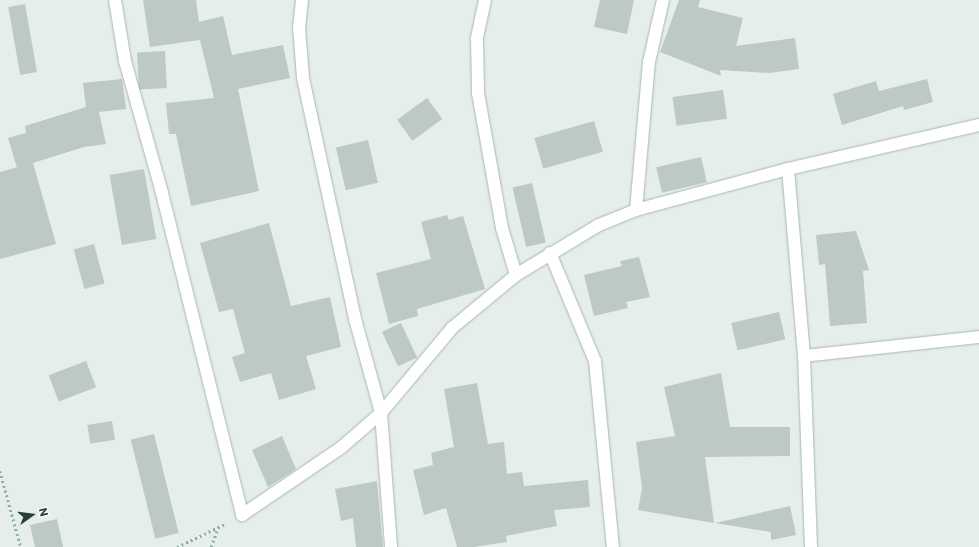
<!DOCTYPE html>
<html>
<head>
<meta charset="utf-8">
<style>
  body { margin:0 }
  #map { position:relative; width:979px; height:547px; overflow:hidden; background:#e6eeeb; font-family:Commissioner,sans-serif }
  div>[style] { position:absolute }
  [style*='--x'] { left:calc(var(--x)*1px); top:calc(var(--y)*1px); width:calc(var(--w)*1px); rotate:calc(var(--a)*1deg) }
  .building>* { inset:0; background:#bcc9c5; transform-origin:0 0 }
  .path>* { height:2.5px; margin-top:-1.25px; transform-origin:0; background:repeating-linear-gradient(90deg,#89b0a6 0 2px,transparent 0 5px) }
  .roads { filter:drop-shadow(0 0 1px #a9b6b3) drop-shadow(0 0 1px #a9b6b3) }
  .street>* { height:12px; margin:-6px; padding:0 6px; transform-origin:6px; border-radius:6px; background:#fff }
  span { translate:-50% -50%; white-space:nowrap; text-align:center; line-height:1.15; -webkit-text-stroke:3.5px #f7fbf9; paint-order:stroke }
  .north { position:absolute; left:12px; top:495px; width:40px; height:40px; -webkit-text-stroke:3px #f7fbf9; paint-order:stroke; rotate:76deg; font-size:11px; font-weight:700; line-height:16px; text-align:center; color:#26403b }
  .north::after { content:''; display:block; margin:auto; width:14px; height:18px; background:#26403b; clip-path:polygon(50% 0,100% 100%,50% 72%,0 100%) }
</style>
</head>
<body>
<div id="map">
  <div class="building">
    <i style="clip-path:polygon(143px 0,196px 0,199px 22px,223px 16px,232px 55px,283px 45px,290px 78px,238px 89px,259px 191px,191px 206px,176px 134px,169px 134px,166px 103px,214px 98px,200px 40px,150px 47px)"></i>
    <i style="clip-path:polygon(600px 0,634px 0,627px 34px,594px 27px)"></i>
    <i style="clip-path:polygon(679px 0,700px 0,698px 7px,743px 18px,736px 46px,795px 38px,799px 69px,769px 73px,720px 70px,721px 76px,660px 52px)"></i>
    <i style="left:25px;top:4px;width:69px;height:17px;rotate:80deg"></i>
    <i style="left:165px;top:51px;width:37px;height:28px;rotate:87deg"></i>
    <i style="clip-path:polygon(122px 79px,126px 109px,99px 112px,106px 144px,84px 147px,17px 168px,8px 138px,26px 133px,25px 126px,86px 107px,83px 83px)"></i>
    <i style="clip-path:polygon(927px 79px,933px 102px,904px 110px,903px 106px,842px 125px,833px 94px,876px 81px,879px 91px)"></i>
    <i style="left:723px;top:90px;width:29px;height:51px;rotate:82deg"></i>
    <i style="left:427px;top:98px;width:26px;height:37px;rotate:54deg"></i>
    <i style="left:594px;top:121px;width:32px;height:62px;rotate:74deg"></i>
    <i style="left:368px;top:140px;width:44px;height:33px;rotate:77deg"></i>
    <i style="left:701px;top:157px;width:26px;height:46px;rotate:77deg"></i>
    <i style="clip-path:polygon(33px 163px,56px 244px,0 259px,0 172px)"></i>
    <i style="left:144px;top:169px;width:71px;height:35px;rotate:80deg"></i>
    <i style="left:532px;top:183px;width:61px;height:20px;rotate:77deg"></i>
    <i style="clip-path:polygon(447px 215px,449px 220px,463px 216px,485px 289px,417px 309px,418px 316px,389px 324px,376px 273px,431px 259px,421px 222px)"></i>
    <i style="clip-path:polygon(269px 223px,291px 306px,330px 297px,341px 347px,306px 356px,316px 389px,279px 400px,271px 373px,240px 382px,232px 357px,245px 353px,233px 309px,219px 312px,200px 243px)"></i>
    <i style="clip-path:polygon(856px 231px,869px 270px,863px 271px,867px 323px,830px 326px,825px 264px,819px 265px,816px 235px)"></i>
    <i style="left:94px;top:244px;width:41px;height:21px;rotate:75deg"></i>
    <i style="clip-path:polygon(639px 257px,650px 297px,626px 302px,628px 308px,594px 316px,584px 275px,622px 266px,620px 261px)"></i>
    <i style="left:779px;top:312px;width:28px;height:49px;rotate:77deg"></i>
    <i style="left:401px;top:323px;width:38px;height:21px;rotate:65deg"></i>
    <i style="left:86px;top:361px;width:28px;height:40px;rotate:69deg"></i>
    <i style="clip-path:polygon(721px 373px,730px 427px,790px 427px,790px 456px,705px 457px,714px 523px,638px 510px,642px 488px,636px 442px,675px 436px,664px 387px)"></i>
    <i style="clip-path:polygon(477px 383px,488px 444px,504px 442px,507px 474px,522px 472px,524px 486px,588px 480px,590px 507px,554px 510px,557px 526px,506px 536px,507px 542px,474px 547px,457px 547px,446px 508px,424px 515px,413px 470px,433px 465px,431px 453px,454px 447px,444px 389px)"></i>
    <i style="left:112px;top:421px;width:19px;height:25px;rotate:81deg"></i>
    <i style="left:154px;top:434px;width:102px;height:24px;rotate:76deg"></i>
    <i style="clip-path:polygon(282px 436px,296px 469px,268px 487px,252px 450px)"></i>
    <i style="clip-path:polygon(377px 481px,383px 547px,356px 547px,353px 518px,341px 521px,335px 489px)"></i>
    <i style="clip-path:polygon(790px 506px,796px 535px,771px 540px,771px 532px,715px 523px)"></i>
    <i style="clip-path:polygon(57px 519px,63px 547px,35px 547px,30px 525px)"></i>
  </div>
  <div class="path">
    <i style="--x:0;--y:471;--w:79;--a:74.6"></i>
    <i style="--x:177;--y:547;--w:53;--a:-25.6"></i>
    <i style="--x:211;--y:547;--w:20;--a:-70"></i>
  </div>
  <div class="roads">
    <div class="street">
      <i style="--x:115;--y:0;--w:62;--a:80.7"></i>
      <i style="--x:125;--y:61;--w:137;--a:74.3"></i>
      <i style="--x:162;--y:193;--w:332;--a:76"></i>
      <i style="--x:242;--y:515;--w:121;--a:-34.2"></i>
      <i style="--x:342;--y:447;--w:52;--a:-41.1"></i>
      <i style="--x:381;--y:413;--w:111;--a:-50.1"></i>
      <i style="--x:452;--y:328;--w:83;--a:-39.6"></i>
      <i style="--x:516;--y:275;--w:97;--a:-31.1"></i>
      <i style="--x:599;--y:225;--w:40;--a:-22"></i>
      <i style="--x:636;--y:210;--w:157;--a:-15.1"></i>
      <i style="--x:788;--y:169;--w:196;--a:-13"></i>
      <i style="--x:302;--y:0;--w:27;--a:96"></i>
      <i style="--x:299;--y:27;--w:51;--a:85.5"></i>
      <i style="--x:303;--y:78;--w:247;--a:77.8"></i>
      <i style="--x:355;--y:319;--w:98;--a:74.5"></i>
      <i style="--x:381;--y:413;--w:134;--a:85.7"></i>
      <i style="--x:485;--y:0;--w:40;--a:102"></i>
      <i style="--x:477;--y:39;--w:54;--a:88.9"></i>
      <i style="--x:478;--y:93;--w:137;--a:79.9"></i>
      <i style="--x:502;--y:228;--w:49;--a:73.4"></i>
      <i style="--x:788;--y:169;--w:188;--a:85.1"></i>
      <i style="--x:804;--y:356;--w:191;--a:87.9"></i>
      <i style="--x:636;--y:210;--w:149;--a:-85"></i>
      <i style="--x:649;--y:62;--w:64;--a:-77.3"></i>
      <i style="--x:550;--y:253;--w:117;--a:67.4"></i>
      <i style="--x:595;--y:361;--w:187;--a:84.5"></i>
      <i style="--x:804;--y:356;--w:176;--a:-6.2"></i>
    </div>
  </div>
  <div class="north">N</div>
</div>
</body>
</html>
